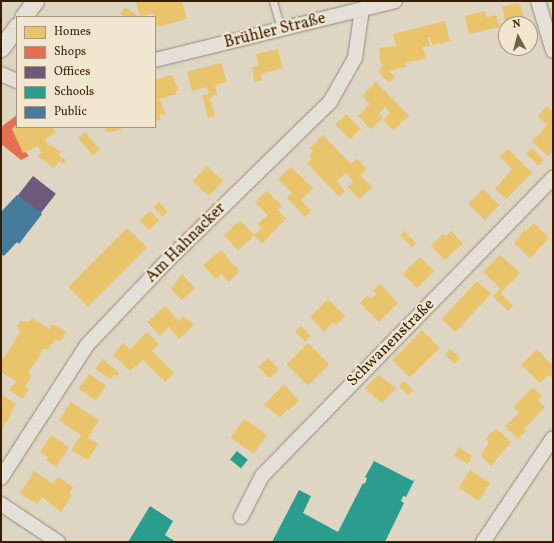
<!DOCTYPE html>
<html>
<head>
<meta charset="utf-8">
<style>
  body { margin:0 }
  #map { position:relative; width:554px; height:543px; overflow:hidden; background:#ded5c2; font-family:Vollkorn,serif }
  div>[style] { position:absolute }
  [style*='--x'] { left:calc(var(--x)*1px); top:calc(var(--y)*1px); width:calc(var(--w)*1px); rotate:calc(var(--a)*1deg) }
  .homes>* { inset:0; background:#e9c46a; transform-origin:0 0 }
  .shops>* { inset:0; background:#e76f51 }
  .offices>* { inset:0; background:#6d597a; transform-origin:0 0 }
  .schools>* { inset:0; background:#2a9d8f; transform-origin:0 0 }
  .public>* { inset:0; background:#457b9d }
  .roads { filter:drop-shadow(0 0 1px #91897a) drop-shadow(0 0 1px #91897a) }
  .service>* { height:7px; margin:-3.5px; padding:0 3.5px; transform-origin:3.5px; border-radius:3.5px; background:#e5e0d7 }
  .minor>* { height:14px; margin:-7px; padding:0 7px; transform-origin:7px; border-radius:7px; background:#e5e0d7 }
  .tertiary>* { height:17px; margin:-8.5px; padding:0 8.5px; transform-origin:8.5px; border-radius:8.5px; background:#e5e0d7 }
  span { translate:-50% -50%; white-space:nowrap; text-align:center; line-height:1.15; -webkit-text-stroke:4px #f1e6d0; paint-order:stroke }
  .street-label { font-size:16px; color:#371e00 }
  .frame { position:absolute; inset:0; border:2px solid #371e00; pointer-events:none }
  .legend { position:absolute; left:16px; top:16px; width:140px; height:112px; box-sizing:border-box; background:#f1e6d0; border:1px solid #a7967d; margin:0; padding:5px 7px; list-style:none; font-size:12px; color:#371e00 }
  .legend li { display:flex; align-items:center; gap:8px; height:20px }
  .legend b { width:20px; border:1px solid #a7967d }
  .north { position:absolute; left:498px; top:16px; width:40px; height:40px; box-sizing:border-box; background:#f1e6d0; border:1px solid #a7967d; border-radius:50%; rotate:353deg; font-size:11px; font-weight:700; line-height:16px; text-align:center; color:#371e00 }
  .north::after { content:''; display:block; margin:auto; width:14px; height:18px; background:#715e44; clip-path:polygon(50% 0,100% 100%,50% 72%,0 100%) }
</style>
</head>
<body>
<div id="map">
  <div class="homes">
    <i style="clip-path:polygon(182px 1px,187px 19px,157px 27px,154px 13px,140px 16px,136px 2px)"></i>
    <i style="clip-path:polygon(519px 3px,526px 23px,506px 24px,502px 7px)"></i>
    <i style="clip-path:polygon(125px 7px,137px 15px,135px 17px,124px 17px,120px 14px)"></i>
    <i style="clip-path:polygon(485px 11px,486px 17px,496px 15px,499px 27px,469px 34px,465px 16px)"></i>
    <i style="clip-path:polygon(445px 21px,450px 41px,432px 45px,430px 37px,428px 37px,430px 46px,423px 47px,426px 59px,405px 63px,406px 67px,389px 71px,395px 77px,389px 83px,378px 71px,383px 66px,380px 62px,379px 48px,396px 46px,393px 34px)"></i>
    <i style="clip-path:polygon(278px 49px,283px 68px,261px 74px,262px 80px,255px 82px,252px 68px,259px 66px,256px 54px)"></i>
    <i style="clip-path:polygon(221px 63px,227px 82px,215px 85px,217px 94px,210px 98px,215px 116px,208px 118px,202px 95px,209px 94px,207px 87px,192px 91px,187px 72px)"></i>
    <i style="clip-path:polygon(172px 75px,179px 90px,176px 91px,177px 94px,159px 99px,166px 114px,159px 115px,160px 120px,155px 121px,155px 80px)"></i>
    <i style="clip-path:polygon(376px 82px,409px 116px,393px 130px,383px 120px,390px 113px,385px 107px,379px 113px,383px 118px,371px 129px,358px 116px,370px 104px,362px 96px)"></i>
    <i style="clip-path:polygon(547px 106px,553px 112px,553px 151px,548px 156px,532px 142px,547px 125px,538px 116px)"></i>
    <i style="left:346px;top:114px;width:21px;height:15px;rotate:45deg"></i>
    <i style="clip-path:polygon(17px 124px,17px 127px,53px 127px,56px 133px,45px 139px,48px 146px,50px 144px,61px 152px,58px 155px,66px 160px,63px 164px,59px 161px,54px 168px,38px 157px,41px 152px,38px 146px,23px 153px,12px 129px)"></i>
    <i style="clip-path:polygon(105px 127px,127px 127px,107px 133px)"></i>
    <i style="left:85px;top:132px;width:23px;height:9px;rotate:50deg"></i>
    <i style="clip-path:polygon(323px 135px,351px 164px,357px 159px,366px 169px,361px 175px,372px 187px,359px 199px,348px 187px,353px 182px,346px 173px,337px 181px,345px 191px,339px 197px,307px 163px,312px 159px,309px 156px,313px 151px,310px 148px)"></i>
    <i style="left:532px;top:148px;width:17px;height:8px;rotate:45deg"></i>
    <i style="clip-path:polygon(508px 149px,532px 173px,506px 199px,495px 189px,512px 169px,500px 157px)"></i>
    <i style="left:207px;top:166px;width:22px;height:21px;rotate:43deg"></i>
    <i style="clip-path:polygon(291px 167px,313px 188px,301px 200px,311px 210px,305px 217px,287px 198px,292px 193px,278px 179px)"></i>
    <i style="left:483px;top:189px;width:23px;height:21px;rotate:45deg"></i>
    <i style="clip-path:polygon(267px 191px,282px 206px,278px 210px,286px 218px,262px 244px,254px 235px,262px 228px,258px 224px,268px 215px,255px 202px)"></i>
    <i style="left:159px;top:202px;width:13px;height:7px;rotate:48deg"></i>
    <i style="left:150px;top:211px;width:13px;height:14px;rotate:45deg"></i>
    <i style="left:240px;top:220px;width:21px;height:22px;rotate:47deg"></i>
    <i style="clip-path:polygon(534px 223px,549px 238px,530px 258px,514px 243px,525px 229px,526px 231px)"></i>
    <i style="left:127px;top:228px;width:28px;height:83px;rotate:45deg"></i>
    <i style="left:404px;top:231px;width:17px;height:6px;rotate:45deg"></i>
    <i style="clip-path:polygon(451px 231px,463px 243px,445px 260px,431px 246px,443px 234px,446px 236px)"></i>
    <i style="clip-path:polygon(221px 250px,239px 271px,229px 282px,221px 274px,216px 279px,203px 265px)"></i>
    <i style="clip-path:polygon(500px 255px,520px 273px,501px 293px,513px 306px,508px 311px,493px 296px,500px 288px,483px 272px)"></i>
    <i style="left:420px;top:257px;width:20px;height:24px;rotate:45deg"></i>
    <i style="clip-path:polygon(182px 274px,195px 288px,182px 300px,171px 289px)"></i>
    <i style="left:477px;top:281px;width:19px;height:52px;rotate:43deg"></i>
    <i style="clip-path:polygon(380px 284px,398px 303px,379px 322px,360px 303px,367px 296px,371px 299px,376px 294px,373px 291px)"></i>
    <i style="clip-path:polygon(328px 299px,345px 316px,336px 325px,333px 322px,324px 332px,310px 317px)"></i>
    <i style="clip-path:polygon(165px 306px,179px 321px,184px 316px,194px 325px,179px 339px,169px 327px,160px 336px,147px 322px)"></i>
    <i style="clip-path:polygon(32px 318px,49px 329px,53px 324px,66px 332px,60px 342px,55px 339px,48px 350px,44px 348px,28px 373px,32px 376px,25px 387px,29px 389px,23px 399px,9px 390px,16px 381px,1px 372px,1px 357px,4px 358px,20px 332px,17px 326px,20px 321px,29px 322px)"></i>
    <i style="left:301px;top:326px;width:14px;height:8px;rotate:45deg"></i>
    <i style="left:422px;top:330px;width:25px;height:42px;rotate:45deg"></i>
    <i style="clip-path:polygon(147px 332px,159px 344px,152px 351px,174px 373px,165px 382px,143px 360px,130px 371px,113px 355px,123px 343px,130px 349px)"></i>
    <i style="left:308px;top:343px;width:30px;height:30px;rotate:45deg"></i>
    <i style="clip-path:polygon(450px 349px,460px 358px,454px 364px,445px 354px)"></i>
    <i style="clip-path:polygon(537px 349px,553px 366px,553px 374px,550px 377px,548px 375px,540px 383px,521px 365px)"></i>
    <i style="left:268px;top:358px;width:16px;height:13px;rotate:47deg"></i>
    <i style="clip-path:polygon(102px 359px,120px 373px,117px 377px,114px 374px,111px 379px,95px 369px)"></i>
    <i style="left:89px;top:374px;width:21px;height:18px;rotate:35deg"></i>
    <i style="clip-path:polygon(378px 375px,396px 388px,382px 403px,365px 388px)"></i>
    <i style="left:404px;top:381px;width:13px;height:7px;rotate:45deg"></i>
    <i style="clip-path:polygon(284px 384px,299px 401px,280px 417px,264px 405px)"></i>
    <i style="clip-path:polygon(533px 387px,542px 396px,538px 400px,545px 407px,524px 429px,526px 431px,518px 439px,505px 426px,519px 413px,513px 407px)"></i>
    <i style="clip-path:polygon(1px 394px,16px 404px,1px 432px)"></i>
    <i style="clip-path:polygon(71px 402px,99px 420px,88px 438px,98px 444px,88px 460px,71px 450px,81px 435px,59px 420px)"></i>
    <i style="left:244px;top:419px;width:28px;height:23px;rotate:35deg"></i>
    <i style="clip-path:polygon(496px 428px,511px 442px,491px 466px,481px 455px,489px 442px,485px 439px)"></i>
    <i style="clip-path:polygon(51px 435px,69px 447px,56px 467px,46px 460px,48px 457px,40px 452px)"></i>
    <i style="clip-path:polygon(459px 447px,472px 456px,468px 464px,454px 456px)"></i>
    <i style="left:470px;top:470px;width:24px;height:21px;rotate:33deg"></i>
    <i style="clip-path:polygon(34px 471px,53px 484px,58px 477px,73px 487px,69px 493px,72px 495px,61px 512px,42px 497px,37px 504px,20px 493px)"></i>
  </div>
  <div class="shops">
    <i style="clip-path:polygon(17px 115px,17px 124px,12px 129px,23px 153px,26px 152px,29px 156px,21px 160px,1px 144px,1px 127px)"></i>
  </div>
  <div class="offices">
    <i style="left:33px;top:176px;width:29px;height:25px;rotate:38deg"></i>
  </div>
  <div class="schools">
    <i style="left:237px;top:451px;width:14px;height:11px;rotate:39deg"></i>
    <i style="clip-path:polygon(374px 461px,413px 481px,415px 479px,406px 497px,403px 496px,401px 501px,404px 503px,385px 542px,272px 542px,299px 490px,311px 496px,303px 513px,338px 532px,363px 483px,365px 484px,367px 478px,365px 477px)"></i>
    <i style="clip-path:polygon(150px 506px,173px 521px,165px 535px,176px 542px,128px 542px)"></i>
  </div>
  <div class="public">
    <i style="clip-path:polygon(17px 195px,42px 214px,19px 244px,17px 242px,4px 256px,1px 254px,1px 212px)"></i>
  </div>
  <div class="roads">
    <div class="service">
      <i style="--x:273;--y:1;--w:29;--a:74"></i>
    </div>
    <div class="minor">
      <i style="--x:538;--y:1;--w:52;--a:73.3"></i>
      <i style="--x:155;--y:60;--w:247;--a:-13.8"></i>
      <i style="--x:1;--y:74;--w:17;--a:24"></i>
      <i style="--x:1;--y:478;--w:158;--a:-57.1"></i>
      <i style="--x:87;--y:345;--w:116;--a:-46.4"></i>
      <i style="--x:167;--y:261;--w:228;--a:-44.3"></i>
      <i style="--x:330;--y:102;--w:51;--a:-60.4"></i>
      <i style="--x:355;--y:58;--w:49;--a:-81.9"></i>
      <i style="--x:1;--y:504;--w:69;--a:33.7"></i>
      <i style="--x:241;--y:517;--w:46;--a:-62.9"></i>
      <i style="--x:262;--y:476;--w:417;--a:-45.7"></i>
      <i style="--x:483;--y:542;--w:125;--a:-56.1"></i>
    </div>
    <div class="tertiary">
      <i style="--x:23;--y:17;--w:20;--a:-53"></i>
      <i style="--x:1;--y:48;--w:27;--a:-54"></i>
    </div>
  </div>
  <div class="street-label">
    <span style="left:275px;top:31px;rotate:-14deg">Brühler Straße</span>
    <span style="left:186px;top:243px;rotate:-45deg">Am Hahnacker</span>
    <span style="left:391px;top:343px;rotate:-45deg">Schwanenstraße</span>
  </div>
  <div class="frame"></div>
  <ul class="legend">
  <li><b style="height:11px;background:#e9c46a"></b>Homes</li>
  <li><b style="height:11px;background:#e76f51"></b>Shops</li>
  <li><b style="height:11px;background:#6d597a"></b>Offices</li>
  <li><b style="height:11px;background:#2a9d8f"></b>Schools</li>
  <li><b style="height:11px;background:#457b9d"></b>Public</li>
  </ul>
  <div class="north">N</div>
</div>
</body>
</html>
